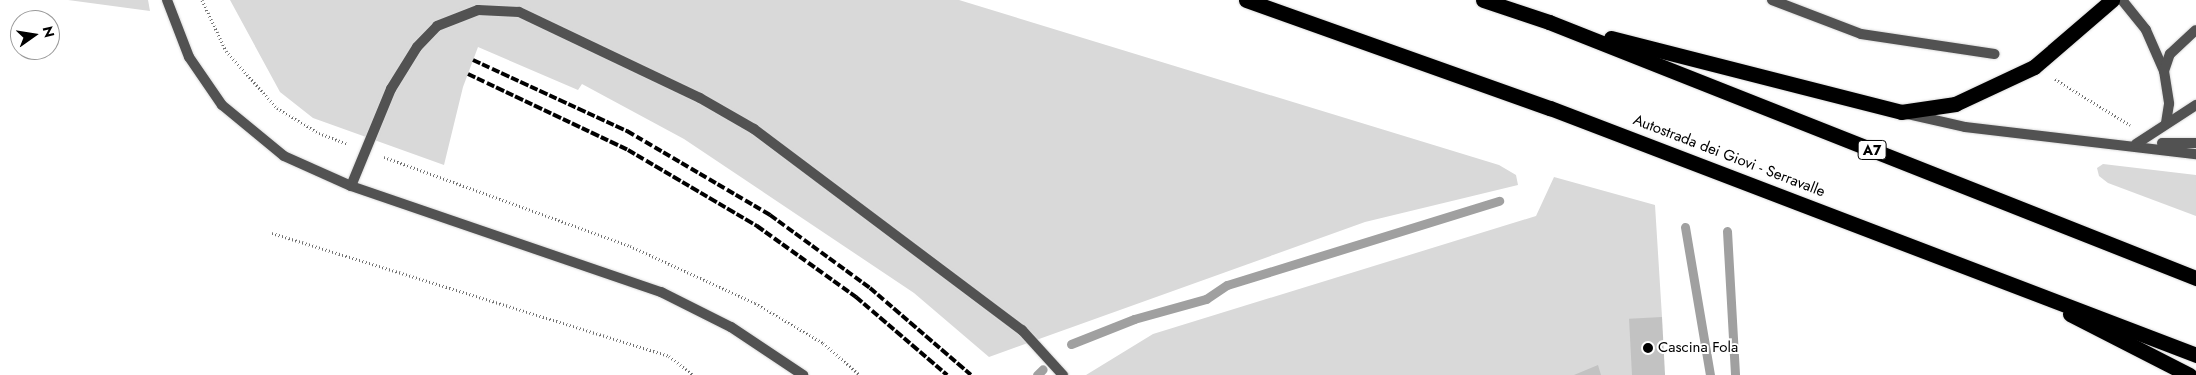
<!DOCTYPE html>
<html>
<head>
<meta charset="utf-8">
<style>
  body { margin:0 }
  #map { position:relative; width:2196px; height:375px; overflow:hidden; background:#fff; font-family:Jost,sans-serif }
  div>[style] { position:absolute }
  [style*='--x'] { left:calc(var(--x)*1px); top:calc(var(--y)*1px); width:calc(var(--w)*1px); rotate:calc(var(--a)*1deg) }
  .green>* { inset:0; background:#d9d9d9 }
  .stream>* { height:9px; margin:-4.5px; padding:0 4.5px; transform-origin:4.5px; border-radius:4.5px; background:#a0a0a0 }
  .building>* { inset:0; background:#c2c2c2; transform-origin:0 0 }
  .path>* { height:3px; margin-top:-1.5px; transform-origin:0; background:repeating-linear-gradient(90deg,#747474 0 1px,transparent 0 3.5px) }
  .roads { filter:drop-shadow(0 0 1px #dbdbdb) drop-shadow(0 0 1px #dbdbdb) }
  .service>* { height:10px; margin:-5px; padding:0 5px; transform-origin:5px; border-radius:5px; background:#525252 }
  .minor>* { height:10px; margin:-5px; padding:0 5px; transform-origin:5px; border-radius:5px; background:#525252 }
  .motorway>* { height:15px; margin:-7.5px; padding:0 7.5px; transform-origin:7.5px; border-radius:7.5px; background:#000 }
  .rail>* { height:4px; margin-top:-2px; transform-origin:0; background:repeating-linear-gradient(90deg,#000 0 8px,transparent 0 10.5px) }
  .dots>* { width:14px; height:14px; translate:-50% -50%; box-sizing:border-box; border:2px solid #fff; border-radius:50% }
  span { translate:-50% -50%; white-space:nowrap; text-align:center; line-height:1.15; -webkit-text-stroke:4px #fff; paint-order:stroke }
  .shield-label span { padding:1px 4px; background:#fff; border:1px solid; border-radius:4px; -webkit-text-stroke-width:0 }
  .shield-label { font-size:14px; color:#000; font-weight:700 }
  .street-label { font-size:15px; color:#000 }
  .poi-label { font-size:15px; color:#000 }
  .left { translate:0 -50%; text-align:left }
  .north { position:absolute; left:10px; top:10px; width:50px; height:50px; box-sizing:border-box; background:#fff; border:1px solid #999; border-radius:50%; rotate:77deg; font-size:14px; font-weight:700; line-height:20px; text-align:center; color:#000 }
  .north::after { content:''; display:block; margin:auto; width:18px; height:22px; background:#000; clip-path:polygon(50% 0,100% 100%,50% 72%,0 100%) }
</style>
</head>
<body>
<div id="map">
  <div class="green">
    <i style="clip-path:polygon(68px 0,148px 0,150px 11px)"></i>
    <i style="clip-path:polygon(230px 0,959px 0,1499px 165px,1516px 175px,1518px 185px,1365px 222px,989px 357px,914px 293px,684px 139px,582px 84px,578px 90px,478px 47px,463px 87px,444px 165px,313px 118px,280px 92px)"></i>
    <i style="clip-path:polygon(2103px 164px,2196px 175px,2196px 216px,2108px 183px,2099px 176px,2097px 168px)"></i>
    <i style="clip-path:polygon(1554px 177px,1655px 205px,1662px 317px,1634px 375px,1086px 375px,1153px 334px,1536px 216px)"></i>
  </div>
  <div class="stream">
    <i style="--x:1685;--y:227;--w:150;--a:80.4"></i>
    <i style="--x:1727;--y:231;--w:144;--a:86.8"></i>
    <i style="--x:1071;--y:344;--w:68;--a:-21.6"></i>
    <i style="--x:1134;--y:319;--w:75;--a:-15.5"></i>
    <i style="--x:1206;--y:299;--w:25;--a:-34"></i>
    <i style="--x:1227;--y:285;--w:285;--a:-17.2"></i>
    <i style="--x:1037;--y:375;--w:8;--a:-45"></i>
  </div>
  <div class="building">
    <i style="left:1662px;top:317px;width:58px;height:33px;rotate:87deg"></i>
    <i style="clip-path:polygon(1598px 365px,1601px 375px,1574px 375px)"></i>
  </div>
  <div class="path">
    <i style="--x:202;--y:0;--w:56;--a:64.8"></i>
    <i style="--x:226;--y:51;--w:76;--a:48.2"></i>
    <i style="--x:277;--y:108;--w:49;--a:30.8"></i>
    <i style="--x:319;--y:133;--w:31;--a:21"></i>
    <i style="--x:2055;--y:79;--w:88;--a:31.5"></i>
    <i style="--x:384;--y:157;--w:262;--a:19.9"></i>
    <i style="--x:630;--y:246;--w:137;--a:24.5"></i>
    <i style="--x:755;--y:303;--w:79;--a:30.5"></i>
    <i style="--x:823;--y:343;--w:49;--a:40.9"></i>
    <i style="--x:272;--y:233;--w:416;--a:17.2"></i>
    <i style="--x:669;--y:356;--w:31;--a:38"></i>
  </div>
  <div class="roads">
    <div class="service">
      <i style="--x:1772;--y:0;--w:95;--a:20.9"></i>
      <i style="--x:1861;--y:34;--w:135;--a:8.5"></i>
      <i style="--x:2122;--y:0;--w:38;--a:51"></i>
      <i style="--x:2146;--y:30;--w:45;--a:66.3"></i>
      <i style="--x:2164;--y:71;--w:33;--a:81"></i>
      <i style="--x:2169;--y:104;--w:20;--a:99"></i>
      <i style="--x:2164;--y:71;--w:18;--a:-71"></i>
      <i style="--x:2170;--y:54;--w:35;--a:-43"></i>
      <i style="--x:1908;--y:114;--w:58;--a:12.8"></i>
      <i style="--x:1965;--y:127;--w:233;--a:6.7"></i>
      <i style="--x:2162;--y:143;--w:34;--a:0"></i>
      <i style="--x:2136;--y:144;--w:72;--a:-33"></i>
      <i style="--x:351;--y:186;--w:105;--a:-67.6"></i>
      <i style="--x:391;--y:89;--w:49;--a:-58.2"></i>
      <i style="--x:417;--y:47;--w:29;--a:-46"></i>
      <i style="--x:437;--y:26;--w:44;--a:-21.3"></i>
      <i style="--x:478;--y:10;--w:41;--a:2.8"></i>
      <i style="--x:519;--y:12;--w:200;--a:25.4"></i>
      <i style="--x:700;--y:98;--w:62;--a:29.9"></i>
      <i style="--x:754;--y:129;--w:335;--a:36.9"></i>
      <i style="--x:1022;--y:330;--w:61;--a:47.7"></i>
    </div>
    <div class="minor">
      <i style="--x:167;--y:0;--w:61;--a:68.9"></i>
      <i style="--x:189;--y:57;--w:58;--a:55.5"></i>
      <i style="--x:222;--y:105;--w:80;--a:39.4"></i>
      <i style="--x:284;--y:156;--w:73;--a:24.1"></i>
      <i style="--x:351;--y:186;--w:328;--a:18.9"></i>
      <i style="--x:661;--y:292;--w:78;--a:26.6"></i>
      <i style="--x:731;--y:327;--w:87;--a:33.7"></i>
    </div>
    <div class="motorway">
      <i style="--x:1246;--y:0;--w:323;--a:19.6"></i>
      <i style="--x:1550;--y:108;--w:692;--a:20.92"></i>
      <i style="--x:1483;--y:0;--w:70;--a:18.4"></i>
      <i style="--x:1549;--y:22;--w:696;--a:21.59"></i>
      <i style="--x:1611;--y:38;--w:299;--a:14.3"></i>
      <i style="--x:1901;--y:112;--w:55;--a:-8.4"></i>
      <i style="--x:1955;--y:104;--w:87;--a:-25.1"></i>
      <i style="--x:2034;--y:67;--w:103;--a:-40.7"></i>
      <i style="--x:2070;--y:314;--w:134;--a:27.1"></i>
    </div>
  </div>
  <div class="rail">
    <i style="--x:473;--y:60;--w:170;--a:24.8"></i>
    <i style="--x:627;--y:131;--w:166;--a:30.4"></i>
    <i style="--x:770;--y:215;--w:124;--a:36.1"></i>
    <i style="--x:870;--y:288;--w:133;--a:40.7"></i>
    <i style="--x:468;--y:74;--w:177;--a:25.4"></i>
    <i style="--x:628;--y:150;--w:150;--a:30.5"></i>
    <i style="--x:757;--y:226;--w:122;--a:35.6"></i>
    <i style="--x:856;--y:297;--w:120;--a:40.6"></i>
  </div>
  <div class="dots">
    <i style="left:1648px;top:348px;background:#000"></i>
  </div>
  <div class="shield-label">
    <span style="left:1872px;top:150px">A7</span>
  </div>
  <div class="street-label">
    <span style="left:1729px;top:156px;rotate:21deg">Autostrada dei Giovi - Serravalle</span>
  </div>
  <div class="poi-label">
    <span class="left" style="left:1658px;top:348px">Cascina Fola</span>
  </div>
  <div class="north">N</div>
</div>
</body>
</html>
